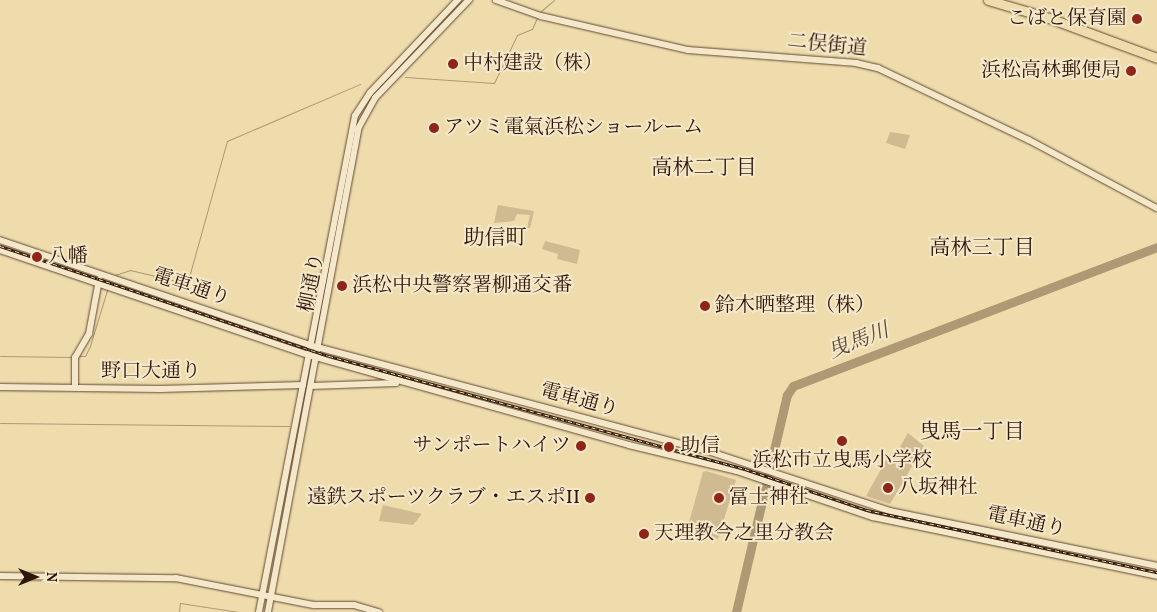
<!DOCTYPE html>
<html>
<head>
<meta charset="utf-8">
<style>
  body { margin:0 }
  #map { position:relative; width:1157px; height:612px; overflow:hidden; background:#efdcad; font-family:Vollkorn,"Noto Serif JP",serif }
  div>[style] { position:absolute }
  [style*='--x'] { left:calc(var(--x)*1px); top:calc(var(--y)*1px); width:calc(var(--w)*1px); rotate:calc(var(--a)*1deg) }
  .green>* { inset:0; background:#cfba91 }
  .stream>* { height:1px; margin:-0.5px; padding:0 0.5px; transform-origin:0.5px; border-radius:0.5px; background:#ae9975 }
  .river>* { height:9px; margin:-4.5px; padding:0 4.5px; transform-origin:4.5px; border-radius:4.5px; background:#ae9975 }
  .roads { filter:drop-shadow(0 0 1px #604831) drop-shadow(0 0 1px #604831) }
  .minor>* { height:5.5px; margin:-2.75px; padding:0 2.75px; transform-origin:2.75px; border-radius:2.75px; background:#f5e8ca }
  .highway>* { height:9px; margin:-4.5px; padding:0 4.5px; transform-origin:4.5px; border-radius:4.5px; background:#efdcad }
  .rail>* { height:3px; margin-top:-1.5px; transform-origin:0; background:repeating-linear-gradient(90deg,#f5e8ca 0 4px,#301608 0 8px); box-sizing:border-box; border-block:1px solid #301608 }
  .dots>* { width:14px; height:14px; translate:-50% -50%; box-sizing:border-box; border:2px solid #f5e8ca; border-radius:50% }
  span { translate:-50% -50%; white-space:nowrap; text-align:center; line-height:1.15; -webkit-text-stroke:4px #f5e8ca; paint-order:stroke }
  .poi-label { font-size:20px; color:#301608 }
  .right { translate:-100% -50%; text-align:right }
  .left { translate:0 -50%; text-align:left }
  .street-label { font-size:20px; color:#301608 }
  .neighbourhood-label { font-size:21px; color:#301608 }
  .water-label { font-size:21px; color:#624a34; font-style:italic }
  .north { position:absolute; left:10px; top:552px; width:50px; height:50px; -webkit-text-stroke:4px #f5e8ca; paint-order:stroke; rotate:90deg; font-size:14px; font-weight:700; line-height:20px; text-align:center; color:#301608 }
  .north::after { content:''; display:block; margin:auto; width:18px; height:22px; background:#301608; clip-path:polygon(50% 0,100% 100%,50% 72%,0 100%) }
</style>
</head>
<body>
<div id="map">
  <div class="green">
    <i style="clip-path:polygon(890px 132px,910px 135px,905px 149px,886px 143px)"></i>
    <i style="clip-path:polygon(498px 205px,534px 211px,530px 228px,527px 228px,530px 215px,517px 214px,514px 221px,494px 223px)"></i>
    <i style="clip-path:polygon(545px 241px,580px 250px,577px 264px,557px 259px,558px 254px,542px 249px)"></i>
    <i style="clip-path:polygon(908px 433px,924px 446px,890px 504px,866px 496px,889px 455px,894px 457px)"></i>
    <i style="clip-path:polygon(706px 471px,736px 480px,718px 539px,686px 533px,703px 472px)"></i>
    <i style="clip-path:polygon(383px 505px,422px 514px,413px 525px,379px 521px)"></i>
  </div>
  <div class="stream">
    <i style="--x:541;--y:11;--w:17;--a:-40"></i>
    <i style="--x:405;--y:77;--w:89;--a:3.9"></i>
    <i style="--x:494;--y:83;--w:53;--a:-64.4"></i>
    <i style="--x:517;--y:35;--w:16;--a:-22"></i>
    <i style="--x:532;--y:29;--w:12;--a:-66"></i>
    <i style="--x:115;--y:275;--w:16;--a:-18"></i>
    <i style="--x:130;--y:270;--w:48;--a:13.2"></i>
    <i style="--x:177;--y:281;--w:13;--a:-18"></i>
    <i style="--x:189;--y:277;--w:141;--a:-74.4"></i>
    <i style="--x:227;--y:141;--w:145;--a:-23.2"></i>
    <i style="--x:0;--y:356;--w:73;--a:0.8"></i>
    <i style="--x:79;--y:356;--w:6;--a:0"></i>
    <i style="--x:85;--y:356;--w:11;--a:-63"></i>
    <i style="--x:90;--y:346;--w:59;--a:-73.1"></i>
    <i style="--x:0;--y:423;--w:289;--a:0.6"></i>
    <i style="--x:179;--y:612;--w:9;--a:-84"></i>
    <i style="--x:180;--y:603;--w:60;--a:8.7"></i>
  </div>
  <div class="river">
    <i style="--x:736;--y:612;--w:223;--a:-76.8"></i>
    <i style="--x:787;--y:395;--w:11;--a:-56"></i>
    <i style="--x:793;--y:386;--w:390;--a:-20.9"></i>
  </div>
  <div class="roads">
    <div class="minor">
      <i style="--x:496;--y:0;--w:48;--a:19.6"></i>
      <i style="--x:541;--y:16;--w:151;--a:13"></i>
      <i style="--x:688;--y:50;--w:169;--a:4.4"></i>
      <i style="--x:856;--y:63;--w:23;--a:13"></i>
      <i style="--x:878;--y:68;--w:167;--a:25.5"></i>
      <i style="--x:1029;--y:140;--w:145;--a:28"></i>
      <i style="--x:0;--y:240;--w:335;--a:18.7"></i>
      <i style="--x:317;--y:347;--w:401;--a:14.9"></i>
      <i style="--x:705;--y:450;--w:195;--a:18.2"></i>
      <i style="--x:890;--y:511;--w:273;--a:11.6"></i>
      <i style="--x:0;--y:250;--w:326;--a:18.8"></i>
      <i style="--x:309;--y:355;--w:332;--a:15.7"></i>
      <i style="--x:629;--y:445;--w:111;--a:13.5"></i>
      <i style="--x:737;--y:471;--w:144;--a:18.7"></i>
      <i style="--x:873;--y:517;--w:290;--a:11.7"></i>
      <i style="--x:311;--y:386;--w:85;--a:-2"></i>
      <i style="--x:0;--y:387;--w:160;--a:0.7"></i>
      <i style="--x:160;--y:389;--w:143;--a:-1.6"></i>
      <i style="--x:75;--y:388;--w:30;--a:-90"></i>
      <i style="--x:75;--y:358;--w:28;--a:-60"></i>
      <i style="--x:89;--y:334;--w:55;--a:-79.5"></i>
      <i style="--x:0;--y:576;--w:176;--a:0.7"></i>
      <i style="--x:176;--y:578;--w:141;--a:11.1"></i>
      <i style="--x:314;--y:605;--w:40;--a:0"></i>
      <i style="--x:354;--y:605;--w:26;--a:16"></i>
      <i style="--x:259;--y:612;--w:505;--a:-79.05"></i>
      <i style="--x:355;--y:116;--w:27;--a:-57"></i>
      <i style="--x:370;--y:93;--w:128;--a:-46.6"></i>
      <i style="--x:268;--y:612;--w:491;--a:-79.4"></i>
      <i style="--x:358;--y:129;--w:35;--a:-61"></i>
      <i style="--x:375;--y:98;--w:136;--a:-46.2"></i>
    </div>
    <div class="highway">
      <i style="--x:988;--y:0;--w:64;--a:16.4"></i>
      <i style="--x:1049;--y:18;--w:115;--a:20.3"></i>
    </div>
  </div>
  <div class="rail">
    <i style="--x:0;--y:246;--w:347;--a:18.5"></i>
    <i style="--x:329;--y:356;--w:431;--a:15.2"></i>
    <i style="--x:745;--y:469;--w:129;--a:18.6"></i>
    <i style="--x:867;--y:510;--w:297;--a:12.1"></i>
  </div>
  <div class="dots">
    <i style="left:1137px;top:19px;background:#8f2418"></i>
    <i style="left:453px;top:64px;background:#8f2418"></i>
    <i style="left:1131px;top:71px;background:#8f2418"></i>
    <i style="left:434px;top:128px;background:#8f2418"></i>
    <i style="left:37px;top:257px;background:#8f2418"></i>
    <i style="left:342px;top:286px;background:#8f2418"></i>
    <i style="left:705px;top:306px;background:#8f2418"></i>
    <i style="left:842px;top:441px;background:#8f2418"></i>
    <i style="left:581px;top:446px;background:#8f2418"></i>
    <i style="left:669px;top:447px;background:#8f2418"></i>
    <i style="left:888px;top:488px;background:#8f2418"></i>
    <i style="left:590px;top:498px;background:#8f2418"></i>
    <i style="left:719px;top:498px;background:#8f2418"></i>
    <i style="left:644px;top:534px;background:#8f2418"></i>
  </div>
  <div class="poi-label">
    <span class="right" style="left:1127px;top:19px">こばと保育園</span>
    <span class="left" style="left:463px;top:64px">中村建設（株）</span>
    <span class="right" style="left:1121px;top:71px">浜松高林郵便局</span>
    <span class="left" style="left:444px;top:128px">アツミ電氣浜松ショールーム</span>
    <span class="left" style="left:48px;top:257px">八幡</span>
    <span class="left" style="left:352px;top:286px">浜松中央警察署柳通交番</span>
    <span class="left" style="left:715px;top:306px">鈴木晒整理（株）</span>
    <span class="right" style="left:571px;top:446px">サンポートハイツ</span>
    <span class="left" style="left:680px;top:447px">助信</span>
    <span style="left:842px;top:461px">浜松市立曳馬小学校</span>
    <span class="left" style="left:898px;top:488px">八坂神社</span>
    <span class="right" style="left:580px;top:498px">遠鉄スポーツクラブ・エスポII</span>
    <span class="left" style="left:729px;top:498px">冨士神社</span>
    <span class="left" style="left:654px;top:534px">天理教今之里分教会</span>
  </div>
  <div class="street-label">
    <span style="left:827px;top:46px;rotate:6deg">二俣街道</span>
    <span style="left:313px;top:283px;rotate:-79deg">柳通り</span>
    <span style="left:191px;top:288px;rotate:18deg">電車通り</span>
    <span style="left:151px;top:372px">野口大通り</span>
    <span style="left:579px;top:401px;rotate:15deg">電車通り</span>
    <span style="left:1026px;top:523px;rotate:12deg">電車通り</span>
  </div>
  <div class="neighbourhood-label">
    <span style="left:704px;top:169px">高林二丁目</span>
    <span style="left:495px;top:239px">助信町</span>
    <span style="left:982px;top:249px">高林三丁目</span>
    <span style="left:972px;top:433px">曳馬一丁目</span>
  </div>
  <div class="water-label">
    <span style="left:859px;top:342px;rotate:-21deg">曳馬川</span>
  </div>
  <div class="north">N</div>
</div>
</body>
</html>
